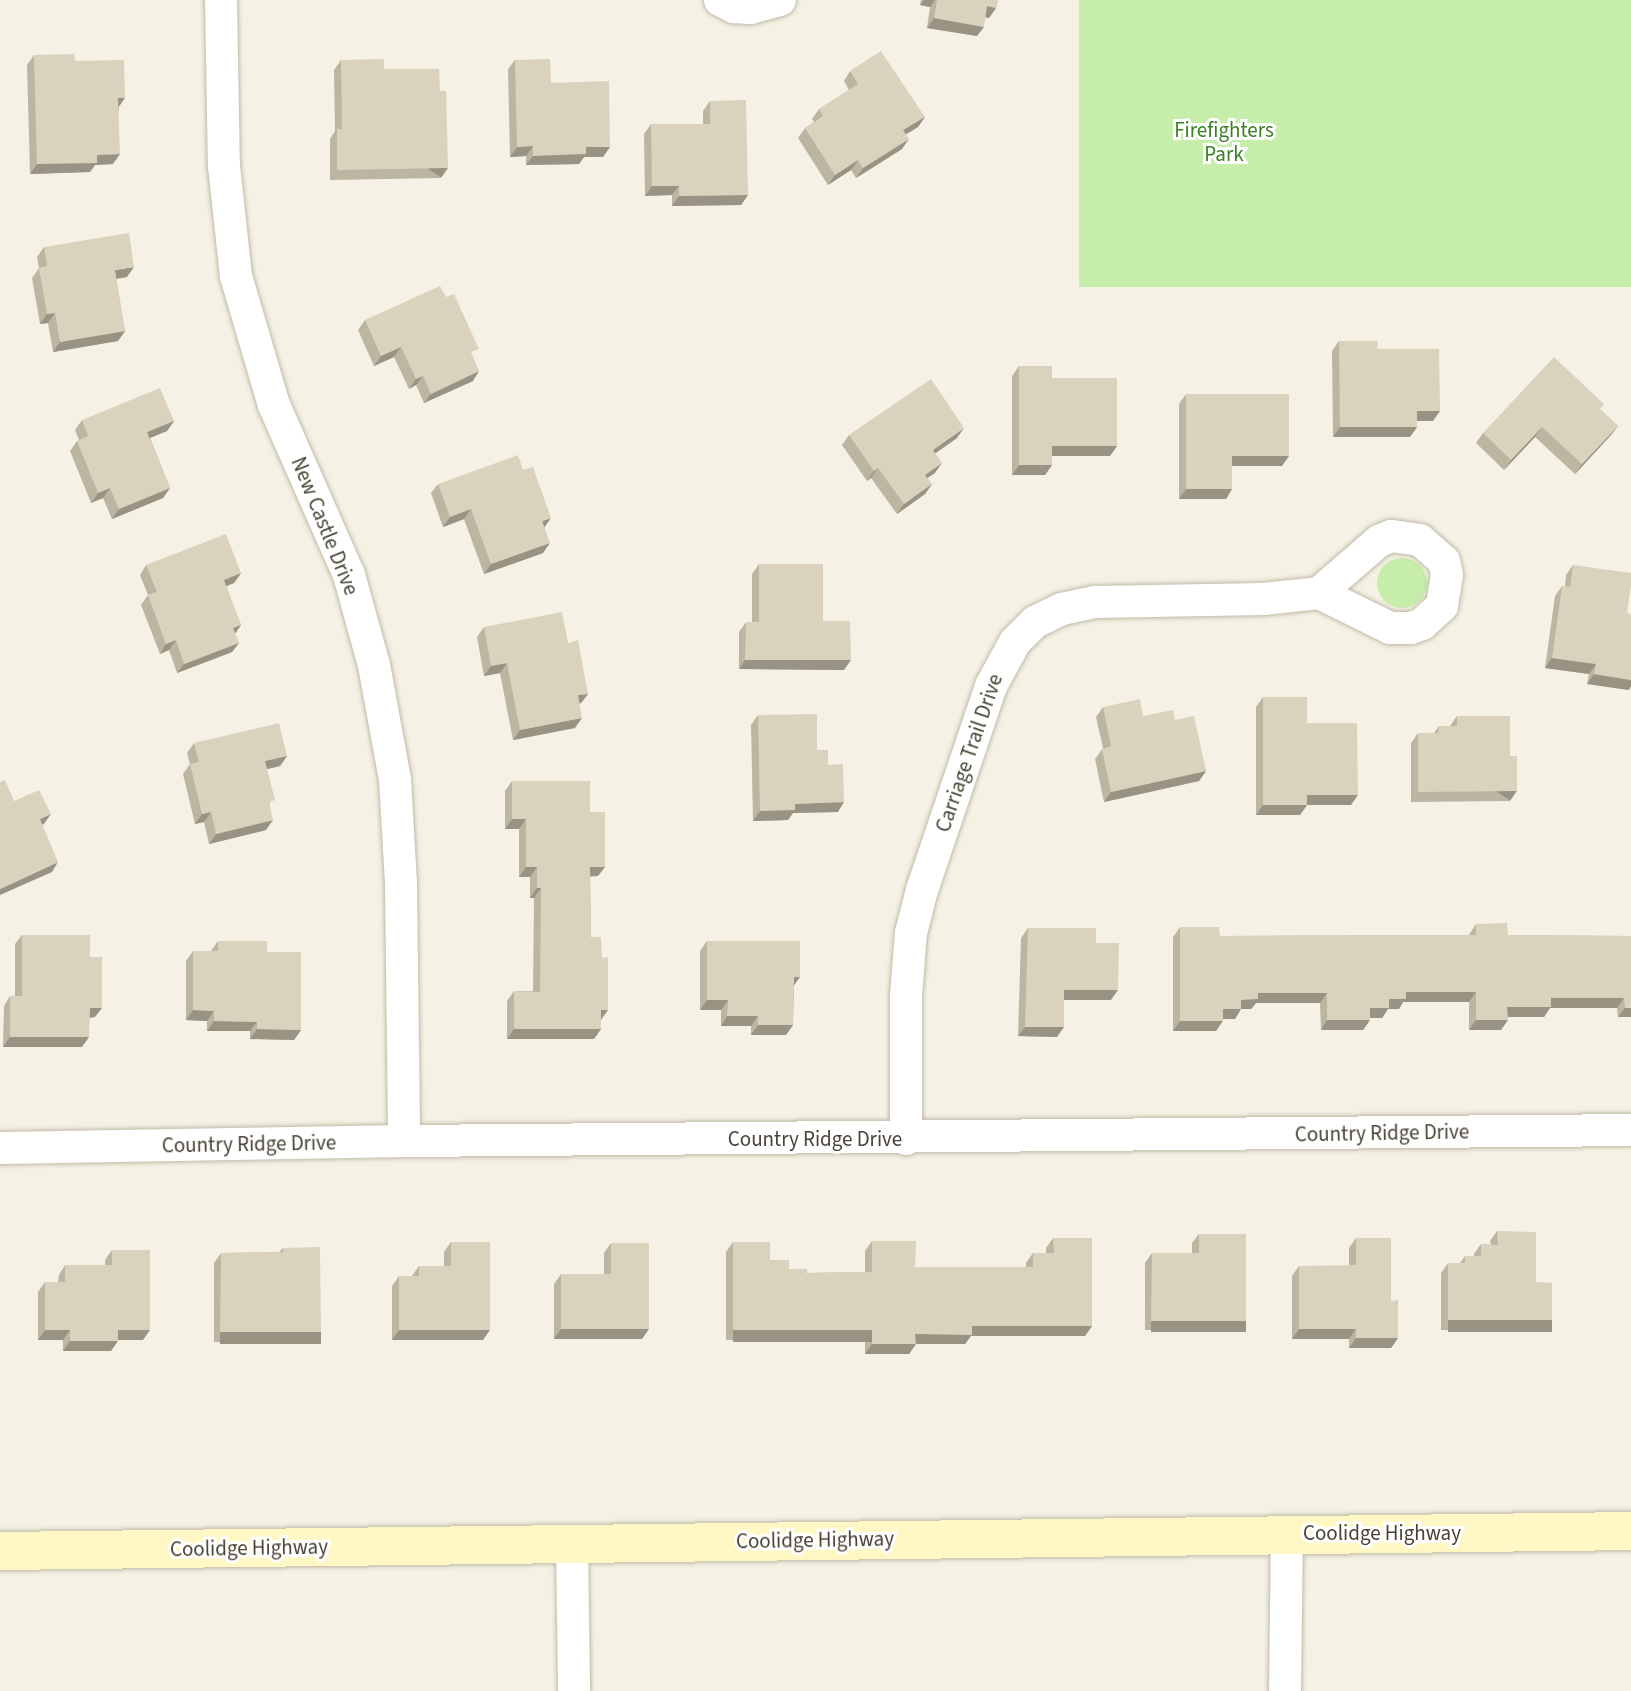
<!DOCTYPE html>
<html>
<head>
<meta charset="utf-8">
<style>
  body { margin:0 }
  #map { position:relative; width:1631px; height:1691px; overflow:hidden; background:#f5f2e5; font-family:"Source Sans 3",sans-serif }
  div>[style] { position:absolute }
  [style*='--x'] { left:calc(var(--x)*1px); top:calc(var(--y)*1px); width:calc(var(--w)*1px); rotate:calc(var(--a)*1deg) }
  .green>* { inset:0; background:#c6eda9; transform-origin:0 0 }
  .round { border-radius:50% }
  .roads { filter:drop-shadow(0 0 2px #c1bba7) drop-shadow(0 0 2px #c1bba7) }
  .street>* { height:32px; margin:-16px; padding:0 16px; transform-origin:16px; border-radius:16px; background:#fff }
  .secondary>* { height:38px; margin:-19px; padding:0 19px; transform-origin:19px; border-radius:19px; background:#fff8c5 }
  .wall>* { inset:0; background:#bbb5a2 }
  .shaded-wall>* { inset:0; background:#999384; transform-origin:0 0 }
  .building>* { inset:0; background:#dad2bc }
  span { translate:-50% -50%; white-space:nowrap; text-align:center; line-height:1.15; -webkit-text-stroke:6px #fff; paint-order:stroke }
  .park-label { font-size:21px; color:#398021 }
  .street-label { font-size:21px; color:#484334 }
</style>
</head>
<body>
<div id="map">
  <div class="green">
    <i style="left:1079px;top:0;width:552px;height:287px"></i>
    <i class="round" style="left:1377px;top:558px;width:50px;height:50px"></i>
  </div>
  <div class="roads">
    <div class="street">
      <i style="--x:221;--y:0;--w:166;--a:89"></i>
      <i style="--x:224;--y:166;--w:111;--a:83.8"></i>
      <i style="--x:236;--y:276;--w:134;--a:73.6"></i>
      <i style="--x:274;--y:405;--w:186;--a:66.2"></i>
      <i style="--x:349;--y:575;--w:93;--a:74.5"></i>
      <i style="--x:374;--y:665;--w:116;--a:79.6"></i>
      <i style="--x:395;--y:779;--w:104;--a:86.7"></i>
      <i style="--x:401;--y:883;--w:258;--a:89.3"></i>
      <i style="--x:720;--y:0;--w:16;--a:27"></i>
      <i style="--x:734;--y:7;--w:16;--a:4"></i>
      <i style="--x:750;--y:8;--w:31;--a:-15"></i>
      <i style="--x:906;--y:1139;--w:143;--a:-90"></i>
      <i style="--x:906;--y:996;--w:63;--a:-85.5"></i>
      <i style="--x:911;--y:933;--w:44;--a:-75.7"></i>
      <i style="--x:922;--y:890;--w:215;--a:-71.3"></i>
      <i style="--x:991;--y:686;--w:50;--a:-61.4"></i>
      <i style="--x:1015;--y:642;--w:28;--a:-45"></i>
      <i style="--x:1035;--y:622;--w:30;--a:-26"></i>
      <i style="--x:1062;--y:609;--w:35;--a:-12"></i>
      <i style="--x:1096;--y:602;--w:167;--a:-1"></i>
      <i style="--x:1263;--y:599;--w:56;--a:-6.1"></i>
      <i style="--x:1319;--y:593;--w:79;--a:26.2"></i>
      <i style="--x:1390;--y:628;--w:21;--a:0"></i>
      <i style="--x:1411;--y:628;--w:12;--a:-20"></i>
      <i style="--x:1422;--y:624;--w:27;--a:-42"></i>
      <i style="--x:1442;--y:606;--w:31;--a:-81"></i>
      <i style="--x:1447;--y:575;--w:14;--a:-102"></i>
      <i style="--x:1444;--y:561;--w:32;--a:-139"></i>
      <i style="--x:1420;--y:540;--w:29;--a:-172"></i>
      <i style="--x:1391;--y:536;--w:13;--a:157"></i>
      <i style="--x:1379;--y:541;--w:79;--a:139.1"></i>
      <i style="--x:0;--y:1148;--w:404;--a:-1"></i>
      <i style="--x:404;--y:1141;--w:1227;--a:-0.51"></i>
      <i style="--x:572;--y:1543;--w:148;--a:89.2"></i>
      <i style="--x:1285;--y:1691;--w:157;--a:-89.3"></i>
    </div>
    <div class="secondary">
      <i style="--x:0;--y:1551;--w:1631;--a:-0.7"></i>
    </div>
  </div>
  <div class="wall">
    <i style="clip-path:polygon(921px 0,998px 0,996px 8px,989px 18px,985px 17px,977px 36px,927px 28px,930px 7px,920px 5px)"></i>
    <i style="clip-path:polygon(34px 55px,75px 61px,119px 108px,113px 164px,95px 165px,90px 172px,30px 174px,27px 65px)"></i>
    <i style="clip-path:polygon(341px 60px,384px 69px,441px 178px,330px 180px,330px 139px,335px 131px,334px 70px)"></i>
    <i style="clip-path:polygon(515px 60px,551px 83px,610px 147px,603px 157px,584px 157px,579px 164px,526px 165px,526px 156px,510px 157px,508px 69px)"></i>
    <i style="clip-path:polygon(850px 71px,925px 117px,918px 127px,906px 134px,902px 149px,856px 178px,851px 170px,828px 185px,798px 138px,805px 128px,814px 122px,812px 119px,819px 109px,849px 90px,844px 81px)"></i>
    <i style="clip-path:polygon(710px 101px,748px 195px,741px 205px,672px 206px,672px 195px,645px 196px,644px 134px,651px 124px,703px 124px,703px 111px)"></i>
    <i style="clip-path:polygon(44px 247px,127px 277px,116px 279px,125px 331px,118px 341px,53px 352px,48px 323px,40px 324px,32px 278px,39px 268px,37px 257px)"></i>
    <i style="clip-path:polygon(365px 320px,473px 357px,473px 381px,424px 403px,416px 385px,409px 389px,394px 357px,374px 366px,358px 330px)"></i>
    <i style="clip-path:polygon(1339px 341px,1377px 349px,1433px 421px,1417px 421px,1417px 427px,1410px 437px,1333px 437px,1332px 351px)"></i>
    <i style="clip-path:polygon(1019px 366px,1117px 446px,1110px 456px,1052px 456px,1052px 465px,1045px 475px,1012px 475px,1012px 376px)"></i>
    <i style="clip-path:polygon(1186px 394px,1282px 466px,1232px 466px,1232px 489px,1226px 499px,1179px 499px,1179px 404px)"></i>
    <i style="clip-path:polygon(1600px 409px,1618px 426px,1611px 435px,1575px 474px,1535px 437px,1504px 470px,1476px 443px,1483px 433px)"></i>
    <i style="clip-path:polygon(82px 420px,174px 421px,167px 431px,150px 438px,170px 488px,163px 498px,112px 519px,103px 498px,91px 503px,70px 451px,77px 441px,79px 440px,75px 430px)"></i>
    <i style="clip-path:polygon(849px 435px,957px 438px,935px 453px,935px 473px,927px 478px,932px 484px,925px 494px,897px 514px,871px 478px,867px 481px,842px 445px)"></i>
    <i style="clip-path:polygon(438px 484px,544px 528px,543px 553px,484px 574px,464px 519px,443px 527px,431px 493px)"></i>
    <i style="clip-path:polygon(759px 564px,823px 621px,844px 670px,739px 669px,739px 632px,746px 622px,752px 622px,752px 574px)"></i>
    <i style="clip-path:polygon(146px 565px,241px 573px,234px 583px,226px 586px,241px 625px,235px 634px,239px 643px,232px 652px,177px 673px,169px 650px,160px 654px,141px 605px,148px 595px,140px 575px)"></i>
    <i style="clip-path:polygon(1573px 565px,1627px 613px,1629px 690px,1587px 684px,1589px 674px,1545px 668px,1555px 596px,1562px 586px,1565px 587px,1566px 575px)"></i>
    <i style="clip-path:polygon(484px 627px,568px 643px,588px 694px,581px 703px,579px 704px,575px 728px,513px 740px,500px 673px,484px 676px,477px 637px)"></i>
    <i style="clip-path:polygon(1263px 697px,1307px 723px,1351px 805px,1307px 805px,1300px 815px,1256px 815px,1256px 707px)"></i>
    <i style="clip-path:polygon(1103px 707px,1143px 716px,1175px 720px,1206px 771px,1199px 781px,1104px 802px,1095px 759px,1103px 748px,1096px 717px)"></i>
    <i style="clip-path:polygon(758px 715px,817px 750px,828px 765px,838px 812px,793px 813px,788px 820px,753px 821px,751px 725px)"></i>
    <i style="clip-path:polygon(1457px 716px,1510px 756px,1510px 801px,1411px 802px,1411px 743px,1418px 733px,1434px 733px,1439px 726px,1450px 726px)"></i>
    <i style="clip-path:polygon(194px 743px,287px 756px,280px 766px,267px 769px,270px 807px,266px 830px,209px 844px,204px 822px,195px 824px,183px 774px,190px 764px,187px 753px)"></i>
    <i style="clip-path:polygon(512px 781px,590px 812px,598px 876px,590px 876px,591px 937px,601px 1019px,601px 1029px,594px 1039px,507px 1039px,507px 1001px,514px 991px,533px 991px,534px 898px,530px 898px,530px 877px,519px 877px,519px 829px,505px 829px,505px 791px)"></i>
    <i style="clip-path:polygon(1476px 924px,1508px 935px,1631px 936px,1631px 1017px,1618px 1017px,1617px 1008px,1550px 1008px,1544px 1017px,1508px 1017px,1501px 1030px,1469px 1030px,1469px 1002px,1403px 1002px,1399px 1009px,1388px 1009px,1382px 1018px,1370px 1018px,1370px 1020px,1363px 1030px,1321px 1030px,1320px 1003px,1256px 1003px,1251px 1009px,1241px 1009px,1235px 1019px,1223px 1019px,1216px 1031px,1173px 1031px,1173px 937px,1180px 927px,1220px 936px,1469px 935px)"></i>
    <i style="clip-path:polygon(1028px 928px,1096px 943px,1111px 1000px,1064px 1000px,1057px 1037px,1018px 1036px,1021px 938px)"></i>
    <i style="clip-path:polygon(22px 935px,90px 957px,95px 1017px,90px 1018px,82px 1047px,3px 1047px,4px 1006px,10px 996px,15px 996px,15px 944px)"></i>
    <i style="clip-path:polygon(218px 941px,267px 952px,301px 1030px,294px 1040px,250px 1039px,250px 1031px,207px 1031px,207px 1021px,186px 1020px,186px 961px,193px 951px,211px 951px)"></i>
    <i style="clip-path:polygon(707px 941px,794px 985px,793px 1025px,786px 1035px,751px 1035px,751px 1026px,721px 1026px,721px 1010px,700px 1010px,700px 951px)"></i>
    <i style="clip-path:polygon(1497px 1231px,1536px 1282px,1552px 1320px,1545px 1330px,1441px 1330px,1441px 1273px,1448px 1263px,1460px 1263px,1465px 1256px,1474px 1256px,1474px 1254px,1481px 1244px,1491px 1245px,1490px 1241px)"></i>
    <i style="clip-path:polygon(1199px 1234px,1239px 1330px,1145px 1330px,1145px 1263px,1152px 1253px,1192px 1253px,1192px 1243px)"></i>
    <i style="clip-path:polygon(1053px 1238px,1092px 1326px,1085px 1336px,971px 1336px,965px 1344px,916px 1344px,909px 1354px,865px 1354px,865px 1340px,726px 1340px,726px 1252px,733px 1242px,789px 1269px,807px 1273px,865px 1272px,865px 1251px,872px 1241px,915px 1267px,1026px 1267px,1026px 1263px,1033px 1253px,1046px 1253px,1046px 1248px)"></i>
    <i style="clip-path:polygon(1356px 1238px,1391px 1301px,1398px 1338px,1391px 1348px,1349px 1348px,1349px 1339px,1292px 1339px,1292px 1276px,1299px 1266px,1349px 1266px,1349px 1248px)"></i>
    <i style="clip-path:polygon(451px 1242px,483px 1340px,392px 1340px,392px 1286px,399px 1276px,412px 1276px,419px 1266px,444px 1266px,444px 1252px)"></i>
    <i style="clip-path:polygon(611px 1243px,642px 1339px,554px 1339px,554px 1284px,561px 1274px,604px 1274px,604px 1253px)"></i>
    <i style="clip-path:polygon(283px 1248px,314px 1342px,214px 1342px,214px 1263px,221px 1253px,279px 1252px)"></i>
    <i style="clip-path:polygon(112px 1250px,143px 1340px,118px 1340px,111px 1351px,63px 1351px,63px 1340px,38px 1340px,38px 1292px,45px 1282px,58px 1282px,59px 1275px,65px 1265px,105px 1265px,105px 1260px)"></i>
  </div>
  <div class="shaded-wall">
    <i style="clip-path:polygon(924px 0,935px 0,930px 7px,920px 5px)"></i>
    <i style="clip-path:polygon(987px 6px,996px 8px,989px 18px,980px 16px)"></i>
    <i style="clip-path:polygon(934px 18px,984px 27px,977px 36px,927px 28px)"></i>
    <i style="clip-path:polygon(118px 98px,125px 98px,118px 108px)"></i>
    <i style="clip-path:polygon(925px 117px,918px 127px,897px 140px,903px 130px)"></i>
    <i style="clip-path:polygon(909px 139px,902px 149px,856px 178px,863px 168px)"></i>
    <i style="clip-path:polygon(533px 146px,526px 156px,510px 157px,517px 147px)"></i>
    <i style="clip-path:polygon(586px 147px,610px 147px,603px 157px,584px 157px,579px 164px,526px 165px,533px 156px)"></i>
    <i style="clip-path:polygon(120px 154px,113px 164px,95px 165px,90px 172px,30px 174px,37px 164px,97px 155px)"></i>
    <i style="clip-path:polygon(858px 160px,851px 170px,828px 185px,835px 175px)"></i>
    <i style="left:448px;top:168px;width:12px;height:111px;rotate:125deg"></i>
    <i style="clip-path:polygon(652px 186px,679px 186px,672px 195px,645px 196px)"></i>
    <i style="clip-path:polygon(748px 195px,741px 205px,672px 206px,679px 196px)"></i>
    <i style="clip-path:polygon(134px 267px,127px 277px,108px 280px,115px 270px)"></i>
    <i style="clip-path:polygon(55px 313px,48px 323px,40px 324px,47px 314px)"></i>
    <i style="clip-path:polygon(125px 331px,118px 341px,53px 352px,60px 342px)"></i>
    <i style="clip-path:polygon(401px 347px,394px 357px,374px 366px,381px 356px)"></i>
    <i style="clip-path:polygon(479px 371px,473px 381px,424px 403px,431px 394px)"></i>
    <i style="clip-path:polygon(423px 376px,416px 385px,409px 389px,416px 379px)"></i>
    <i style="clip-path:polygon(1417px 411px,1440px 411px,1433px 421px,1410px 421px)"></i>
    <i style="clip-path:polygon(174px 421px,167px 431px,140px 442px,147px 432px)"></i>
    <i style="clip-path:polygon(1618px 426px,1611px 435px,1575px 474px,1582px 464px)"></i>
    <i style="clip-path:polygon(1340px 427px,1417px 427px,1410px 437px,1333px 437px)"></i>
    <i style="clip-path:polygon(1542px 427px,1535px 437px,1504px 470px,1511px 460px)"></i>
    <i style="clip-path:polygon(964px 428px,957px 438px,926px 460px,933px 450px)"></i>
    <i style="clip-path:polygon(1052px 446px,1117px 446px,1110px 456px,1045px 456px)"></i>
    <i style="clip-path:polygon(1232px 456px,1289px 456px,1282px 466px,1226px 466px)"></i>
    <i style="clip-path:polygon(942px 463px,935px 473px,918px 484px,925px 475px)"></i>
    <i style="clip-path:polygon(1019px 465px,1052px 465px,1045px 475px,1012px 475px)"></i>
    <i style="clip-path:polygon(878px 468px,871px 478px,867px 481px,874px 471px)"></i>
    <i style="clip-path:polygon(932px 484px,925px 494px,897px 514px,904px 504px)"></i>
    <i style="clip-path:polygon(110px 488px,103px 498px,91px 503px,98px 493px)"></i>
    <i style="clip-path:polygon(170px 488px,163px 498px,112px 519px,119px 509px)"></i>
    <i style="clip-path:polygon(1186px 489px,1232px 489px,1226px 499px,1179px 499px)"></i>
    <i style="clip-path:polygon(471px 509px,464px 519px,443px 527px,450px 517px)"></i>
    <i style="clip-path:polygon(551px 518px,544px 528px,542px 521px)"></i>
    <i style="clip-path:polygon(550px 543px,543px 553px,484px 574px,491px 564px)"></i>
    <i style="clip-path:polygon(241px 573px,234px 583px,217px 590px,224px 580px)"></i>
    <i style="clip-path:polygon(241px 625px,234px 635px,233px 628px)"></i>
    <i style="clip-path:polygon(176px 640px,169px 650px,160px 654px,166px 644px)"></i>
    <i style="clip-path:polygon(239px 643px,232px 652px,177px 673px,184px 664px)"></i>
    <i style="clip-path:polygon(1552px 658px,1596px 664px,1589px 674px,1545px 668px)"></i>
    <i style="clip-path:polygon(745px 660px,851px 660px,844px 670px,739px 669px)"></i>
    <i style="clip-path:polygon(507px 663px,500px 673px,484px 676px,491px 666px)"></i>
    <i style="clip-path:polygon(1594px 674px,1631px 680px,1631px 686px,1629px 690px,1587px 684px)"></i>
    <i style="clip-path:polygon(588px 694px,581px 703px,571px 705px,578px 695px)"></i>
    <i style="clip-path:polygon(582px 718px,575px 728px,513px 740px,520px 730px)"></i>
    <i style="clip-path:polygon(287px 756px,280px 766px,259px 771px,265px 761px)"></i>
    <i style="clip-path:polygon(1206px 771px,1199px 781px,1104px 802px,1111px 792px)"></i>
    <i style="left:1517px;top:791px;width:12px;height:99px;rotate:125deg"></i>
    <i style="clip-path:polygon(1307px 795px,1358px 795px,1351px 805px,1307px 805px,1300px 815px,1256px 815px,1263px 805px)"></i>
    <i style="clip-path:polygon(844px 802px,838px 812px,793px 813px,788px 820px,753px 821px,760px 811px,795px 804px)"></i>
    <i style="clip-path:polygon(211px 812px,204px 822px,195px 824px,202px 814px)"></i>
    <i style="clip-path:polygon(51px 814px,44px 824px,33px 829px,40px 819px)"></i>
    <i style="clip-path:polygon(512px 819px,526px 819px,519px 829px,505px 829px)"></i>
    <i style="clip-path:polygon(273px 820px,266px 830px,209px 844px,216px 834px)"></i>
    <i style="clip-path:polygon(58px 862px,52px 872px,0 895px,0 889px)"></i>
    <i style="clip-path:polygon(526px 867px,537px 867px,530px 877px,519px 877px)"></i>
    <i style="clip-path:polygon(590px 867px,605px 867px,598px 876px,583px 877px)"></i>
    <i style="clip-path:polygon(537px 888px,541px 888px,534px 898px,530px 898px)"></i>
    <i style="clip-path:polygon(794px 977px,800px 977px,793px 987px)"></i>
    <i style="clip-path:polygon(1064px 990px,1118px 990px,1111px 1000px,1057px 1000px)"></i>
    <i style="clip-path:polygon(1406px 992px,1476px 992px,1469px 1002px,1403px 1002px,1399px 1009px,1388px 1009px,1382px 1018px,1363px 1018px,1370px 1008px)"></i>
    <i style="clip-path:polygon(1258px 993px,1327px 993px,1320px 1003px,1256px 1003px,1251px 1009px,1241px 1009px,1235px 1019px,1216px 1019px,1223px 1009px)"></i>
    <i style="clip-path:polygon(1551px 998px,1624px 998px,1617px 1008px,1550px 1008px,1544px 1017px,1501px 1017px,1507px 1007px)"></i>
    <i style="clip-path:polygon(707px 1000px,728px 1000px,721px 1010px,700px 1010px)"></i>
    <i style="clip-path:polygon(90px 1008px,102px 1008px,95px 1017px,83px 1018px)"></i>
    <i style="clip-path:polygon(1625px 1008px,1631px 1008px,1631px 1017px,1618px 1017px)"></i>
    <i style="clip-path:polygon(193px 1010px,214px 1011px,207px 1021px,186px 1020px)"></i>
    <i style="clip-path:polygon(601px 1010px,608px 1010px,601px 1020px)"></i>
    <i style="clip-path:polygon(727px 1016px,758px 1016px,751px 1026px,721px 1026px)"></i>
    <i style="clip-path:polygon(1327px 1020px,1370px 1020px,1363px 1030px,1321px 1030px)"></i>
    <i style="clip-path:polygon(1476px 1020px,1508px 1020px,1501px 1030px,1469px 1030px)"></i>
    <i style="clip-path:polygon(214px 1021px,257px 1022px,250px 1031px,207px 1031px)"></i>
    <i style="clip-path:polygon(1180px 1021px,1223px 1021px,1216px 1031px,1173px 1031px)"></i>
    <i style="clip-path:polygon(758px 1025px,793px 1025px,786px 1035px,751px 1035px)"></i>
    <i style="clip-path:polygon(1025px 1027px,1064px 1027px,1057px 1037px,1018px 1036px)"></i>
    <i style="clip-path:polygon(257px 1029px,301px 1030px,294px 1040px,250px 1039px)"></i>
    <i style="clip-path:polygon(514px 1029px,601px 1029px,594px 1039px,507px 1039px)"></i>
    <i style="clip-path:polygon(10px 1037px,89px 1037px,82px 1047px,3px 1047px)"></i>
    <i style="left:1448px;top:1320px;width:104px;height:12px"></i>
    <i style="left:1151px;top:1321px;width:95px;height:11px"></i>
    <i style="clip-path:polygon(972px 1326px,1092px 1326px,1085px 1336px,971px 1336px,965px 1344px,908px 1344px,915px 1334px)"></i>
    <i style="clip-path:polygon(561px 1329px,649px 1329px,642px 1339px,554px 1339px)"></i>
    <i style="clip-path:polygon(1299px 1329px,1356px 1329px,1349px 1339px,1292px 1339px)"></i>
    <i style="clip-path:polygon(45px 1330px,70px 1330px,63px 1340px,38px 1340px)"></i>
    <i style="clip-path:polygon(118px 1330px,150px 1330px,143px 1340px,112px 1340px)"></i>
    <i style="clip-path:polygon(399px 1330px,490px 1330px,483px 1340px,392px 1340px)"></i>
    <i style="left:733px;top:1330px;width:139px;height:12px"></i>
    <i style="left:220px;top:1332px;width:101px;height:12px"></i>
    <i style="clip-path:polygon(1356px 1338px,1398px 1338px,1391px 1348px,1349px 1348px)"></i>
    <i style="clip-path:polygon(70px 1341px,118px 1341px,111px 1351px,63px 1351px)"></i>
    <i style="clip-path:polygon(872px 1344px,916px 1344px,909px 1354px,865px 1354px)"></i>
  </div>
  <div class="building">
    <i style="clip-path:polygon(937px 0,998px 0,996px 8px,987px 6px,984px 27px,934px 18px)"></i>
    <i style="clip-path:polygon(881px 51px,925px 117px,903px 130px,909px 139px,863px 168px,858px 160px,835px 175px,805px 128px,823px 116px,819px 109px,858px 84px,850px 71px)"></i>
    <i style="clip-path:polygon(74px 54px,75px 61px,124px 60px,125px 98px,118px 98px,120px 154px,97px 155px,97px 163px,37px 164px,34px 55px)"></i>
    <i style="clip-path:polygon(384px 59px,384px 69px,439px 69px,440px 91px,446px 91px,448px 168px,337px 170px,337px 129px,342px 129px,341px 60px)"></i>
    <i style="clip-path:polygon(550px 59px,551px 83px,609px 81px,610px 147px,586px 147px,586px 154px,533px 156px,533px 146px,517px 147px,515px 60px)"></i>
    <i style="clip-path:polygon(746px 100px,748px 195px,679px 196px,679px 186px,652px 186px,651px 124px,710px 124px,710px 101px)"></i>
    <i style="clip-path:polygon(129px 233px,134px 267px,115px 270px,125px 331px,60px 342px,55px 313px,47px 314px,39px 268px,47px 266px,44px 247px)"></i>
    <i style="clip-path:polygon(440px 286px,446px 297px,454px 294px,479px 349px,471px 352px,479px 371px,431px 394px,423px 376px,416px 379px,401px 347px,381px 356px,365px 320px)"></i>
    <i style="clip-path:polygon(1339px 341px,1378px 341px,1377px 349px,1439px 349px,1440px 411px,1417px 411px,1417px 427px,1340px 427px)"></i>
    <i style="clip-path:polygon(1554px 357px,1604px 404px,1600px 409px,1618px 426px,1582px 464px,1542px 427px,1511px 460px,1483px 433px)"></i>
    <i style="clip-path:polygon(1019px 366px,1052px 366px,1052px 378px,1117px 378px,1117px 446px,1052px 446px,1052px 465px,1019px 465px)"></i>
    <i style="clip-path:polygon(931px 379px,964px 428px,933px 450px,942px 463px,925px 475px,932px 484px,904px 504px,878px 468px,874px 471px,849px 435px)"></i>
    <i style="clip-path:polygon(160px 388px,174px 421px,147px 432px,170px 488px,119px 509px,110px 488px,98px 493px,77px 441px,88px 436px,82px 420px)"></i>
    <i style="clip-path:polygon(1186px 394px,1289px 394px,1289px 456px,1232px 456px,1232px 489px,1186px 489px)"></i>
    <i style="clip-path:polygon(518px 455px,523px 470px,533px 467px,551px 518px,542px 521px,550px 543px,491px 564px,471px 509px,450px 517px,438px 484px)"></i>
    <i style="clip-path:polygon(226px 534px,241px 573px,224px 580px,241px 625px,233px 628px,239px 643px,184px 664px,176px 640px,166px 644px,148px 595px,157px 592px,146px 565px)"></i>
    <i style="clip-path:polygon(759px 564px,823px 564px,823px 621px,850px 621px,851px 660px,745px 660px,746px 622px,759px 622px)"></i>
    <i style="clip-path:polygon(1573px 565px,1631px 573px,1631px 586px,1627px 613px,1631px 614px,1631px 680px,1594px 674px,1596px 664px,1552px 658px,1562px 586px,1570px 587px)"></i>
    <i style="clip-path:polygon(562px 612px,568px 643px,578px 640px,588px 694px,578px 695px,582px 718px,520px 730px,507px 663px,491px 666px,484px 627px)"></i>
    <i style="clip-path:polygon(1263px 697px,1307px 697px,1307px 723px,1357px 723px,1358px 795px,1307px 795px,1307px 805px,1263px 805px)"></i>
    <i style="clip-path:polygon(1140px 699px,1143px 716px,1173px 710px,1175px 720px,1194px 716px,1206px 771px,1111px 792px,1102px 749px,1111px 746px,1103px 707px)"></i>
    <i style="clip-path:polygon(817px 714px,817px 750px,828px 750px,828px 765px,843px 764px,844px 802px,795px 804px,795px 810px,760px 811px,758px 715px)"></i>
    <i style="clip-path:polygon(1457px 716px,1510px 716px,1510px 756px,1517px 756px,1517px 791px,1418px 792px,1418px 733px,1438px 733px,1439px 726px,1457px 726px)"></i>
    <i style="clip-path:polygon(279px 723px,287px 756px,265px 761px,275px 800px,269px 802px,273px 820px,216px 834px,211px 812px,202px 814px,190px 764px,199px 762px,194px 743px)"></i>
    <i style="clip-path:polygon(5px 780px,14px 801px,39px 790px,51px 814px,40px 819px,58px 862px,0 889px,0 782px)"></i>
    <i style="clip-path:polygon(512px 781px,590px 781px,590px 812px,605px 812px,605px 867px,590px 867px,591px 937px,601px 937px,602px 958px,608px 957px,608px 1010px,601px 1010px,601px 1029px,514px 1029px,514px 991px,540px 992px,541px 888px,537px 888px,537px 867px,526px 867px,526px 819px,512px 819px)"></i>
    <i style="clip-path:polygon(1507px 923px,1508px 935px,1631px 936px,1631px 1008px,1625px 1008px,1624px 998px,1551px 998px,1551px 1007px,1507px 1007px,1508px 1020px,1476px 1020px,1476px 992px,1406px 992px,1406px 999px,1389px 999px,1389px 1008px,1370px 1008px,1370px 1020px,1327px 1020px,1327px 993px,1258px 993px,1258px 999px,1241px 1000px,1241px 1009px,1223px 1009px,1223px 1021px,1180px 1021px,1180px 927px,1219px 927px,1220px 936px,1476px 935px,1476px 924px)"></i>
    <i style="clip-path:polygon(1028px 928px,1096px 928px,1096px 943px,1119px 943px,1118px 990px,1064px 990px,1064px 1027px,1025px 1027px)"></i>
    <i style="clip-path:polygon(22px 935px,90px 935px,90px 957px,102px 957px,102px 1008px,90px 1008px,89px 1037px,10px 1037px,10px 996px,22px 996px)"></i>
    <i style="clip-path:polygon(218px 941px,267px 941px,267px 952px,301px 952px,301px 1030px,257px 1029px,257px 1022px,214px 1021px,214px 1011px,193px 1010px,193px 951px,218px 951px)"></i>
    <i style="clip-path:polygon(707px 941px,800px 941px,800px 977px,794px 977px,793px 1025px,758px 1025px,758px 1016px,727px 1016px,728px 1000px,707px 1000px)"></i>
    <i style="clip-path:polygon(1497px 1231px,1536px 1232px,1536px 1282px,1552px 1283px,1552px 1320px,1448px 1320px,1448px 1263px,1465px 1263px,1465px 1256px,1481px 1256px,1481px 1244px,1498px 1245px)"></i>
    <i style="clip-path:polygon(1199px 1234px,1246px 1234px,1246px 1321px,1151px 1321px,1152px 1253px,1199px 1253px)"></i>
    <i style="clip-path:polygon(1053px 1238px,1092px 1238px,1092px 1326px,972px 1326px,972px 1335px,915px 1334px,916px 1344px,872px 1344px,872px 1330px,733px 1330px,733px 1242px,770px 1242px,770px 1260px,789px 1260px,789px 1269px,807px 1269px,807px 1273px,872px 1272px,872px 1241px,916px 1241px,915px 1267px,1033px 1267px,1033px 1253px,1054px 1253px)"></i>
    <i style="clip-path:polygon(1356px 1238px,1391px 1238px,1391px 1301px,1398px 1300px,1398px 1338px,1356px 1338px,1356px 1329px,1299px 1329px,1299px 1266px,1356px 1265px)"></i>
    <i style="clip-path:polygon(451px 1242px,490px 1242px,490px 1330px,399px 1330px,399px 1276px,419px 1276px,419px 1266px,451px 1266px)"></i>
    <i style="clip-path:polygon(611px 1243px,649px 1243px,649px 1329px,561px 1329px,561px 1274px,611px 1274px)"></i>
    <i style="clip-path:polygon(320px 1247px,321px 1332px,220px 1332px,221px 1253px,283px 1252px,283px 1248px)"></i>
    <i style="clip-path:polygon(112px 1250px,150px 1250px,150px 1330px,118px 1330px,118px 1341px,70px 1341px,70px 1330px,45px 1330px,45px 1282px,65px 1282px,65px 1265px,112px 1265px)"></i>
  </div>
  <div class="park-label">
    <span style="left:1224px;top:142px">Firefighters<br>Park</span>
  </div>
  <div class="street-label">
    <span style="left:325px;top:526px;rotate:68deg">New Castle Drive</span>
    <span style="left:969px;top:753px;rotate:-71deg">Carriage Trail Drive</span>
    <span style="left:1382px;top:1133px;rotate:-1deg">Country Ridge Drive</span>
    <span style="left:815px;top:1139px">Country Ridge Drive</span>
    <span style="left:249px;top:1144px;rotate:-1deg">Country Ridge Drive</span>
    <span style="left:1382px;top:1533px">Coolidge Highway</span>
    <span style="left:815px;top:1540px;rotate:-1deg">Coolidge Highway</span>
    <span style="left:249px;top:1548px;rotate:-1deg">Coolidge Highway</span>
  </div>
</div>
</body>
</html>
